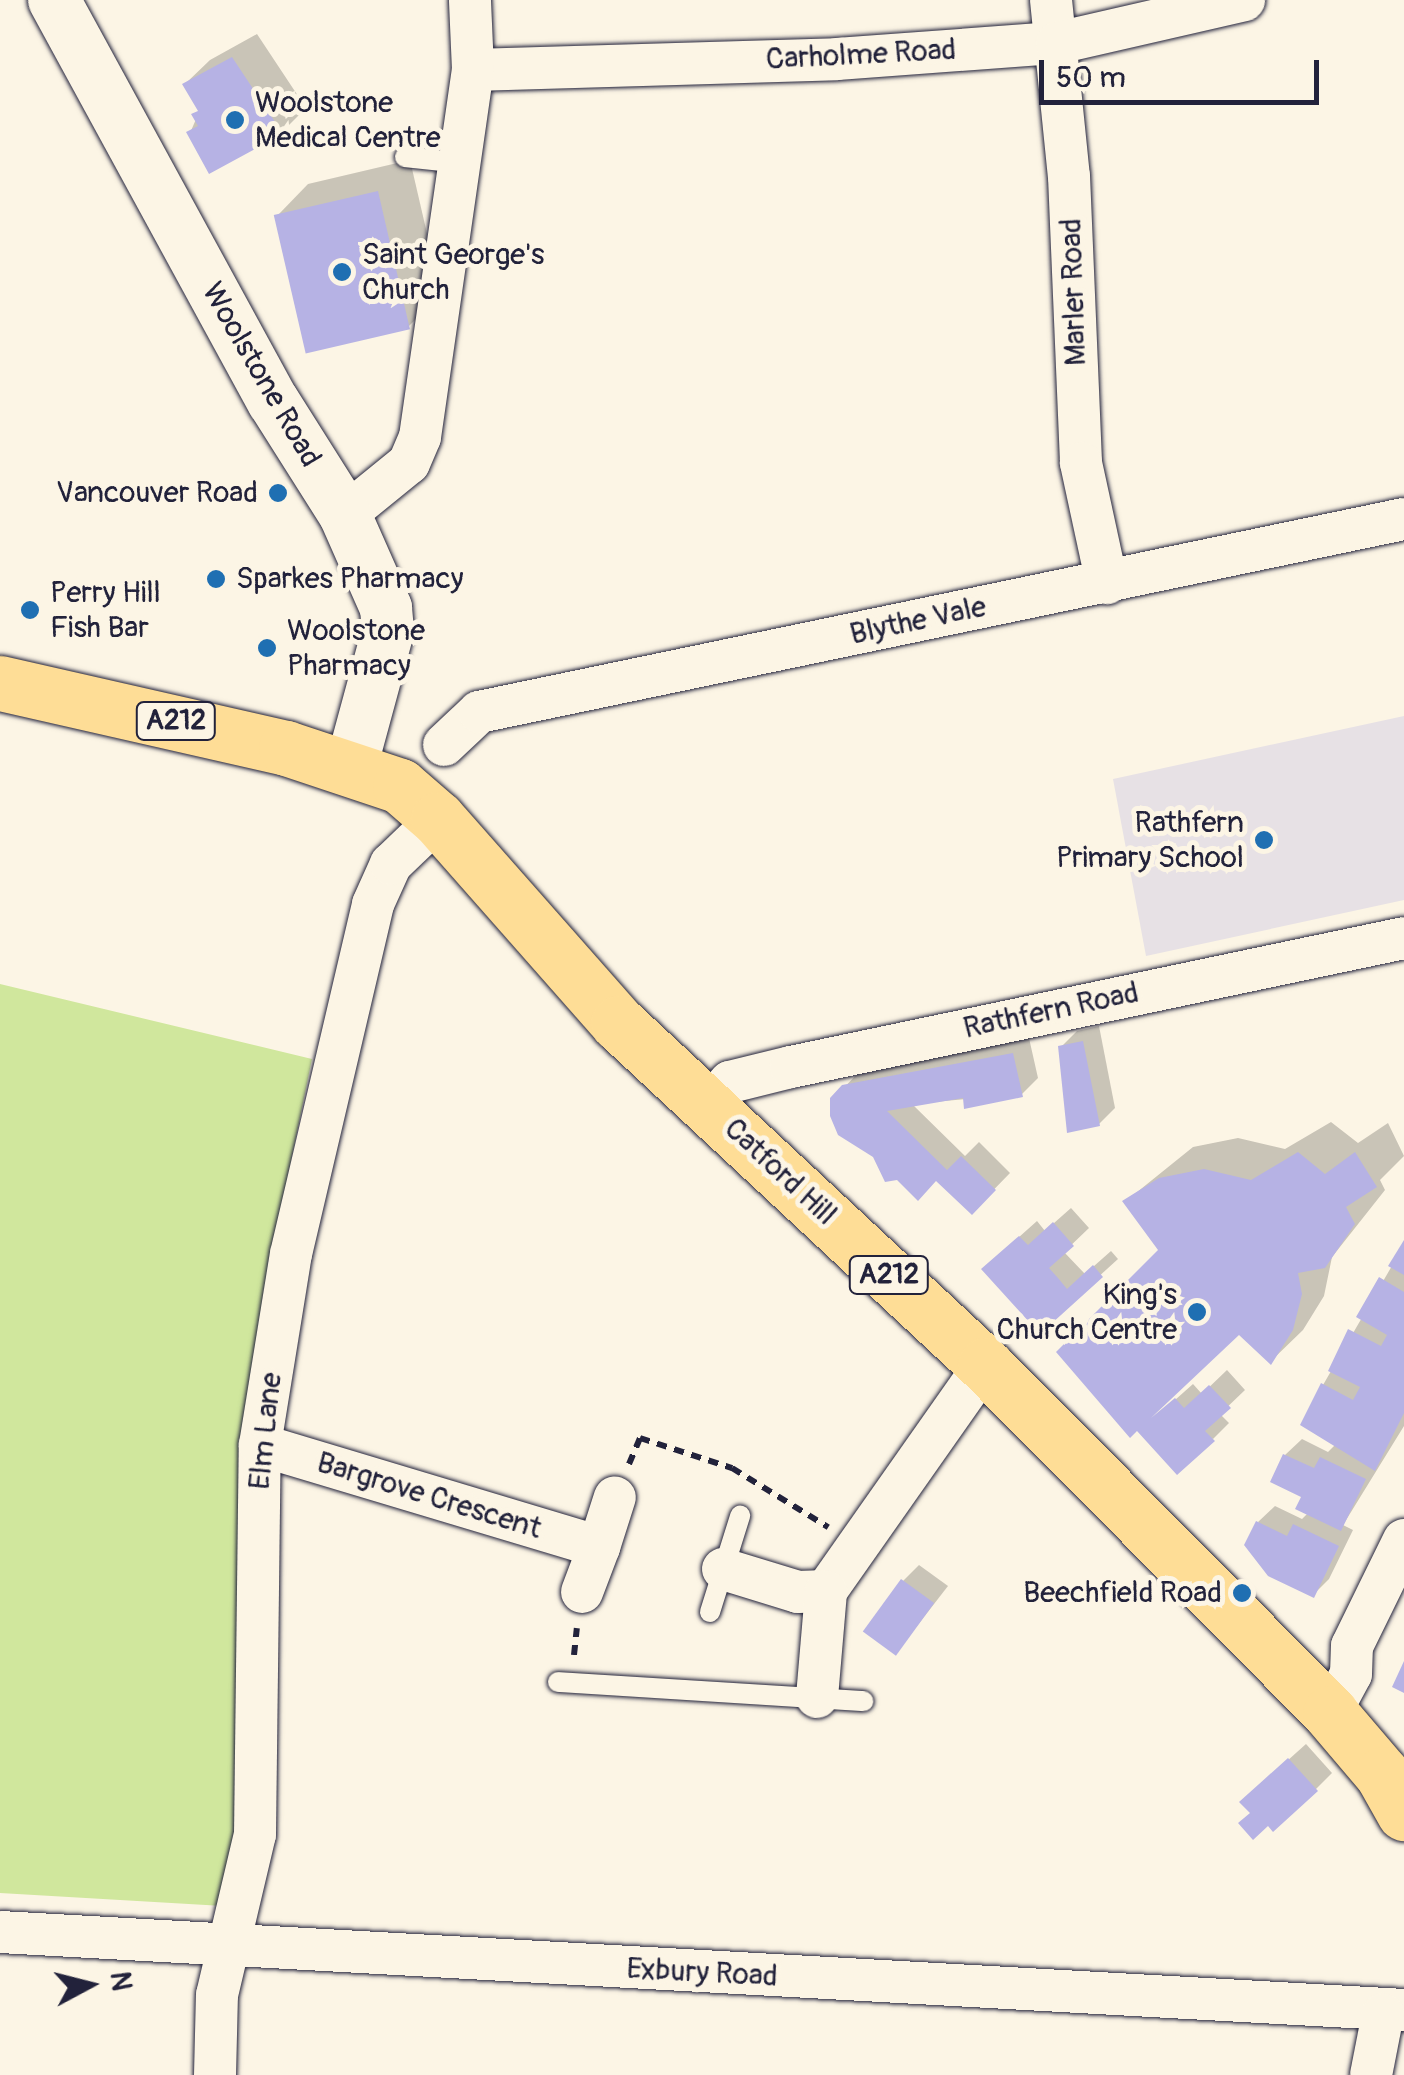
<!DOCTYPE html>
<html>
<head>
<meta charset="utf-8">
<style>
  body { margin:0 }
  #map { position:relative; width:1404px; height:2075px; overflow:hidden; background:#fcf5e5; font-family:Pangolin,sans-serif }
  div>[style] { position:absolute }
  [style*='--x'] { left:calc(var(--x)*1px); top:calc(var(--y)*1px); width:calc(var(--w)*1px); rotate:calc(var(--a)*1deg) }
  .built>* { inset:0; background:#e7e1e5 }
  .green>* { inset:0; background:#d0e79d }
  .shadow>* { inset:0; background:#0003 }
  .building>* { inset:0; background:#b6b2e4; transform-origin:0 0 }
  .path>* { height:6px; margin-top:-3px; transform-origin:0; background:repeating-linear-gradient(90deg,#22223b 0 10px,transparent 0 18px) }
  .roads { filter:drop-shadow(0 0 2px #22223b) drop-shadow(0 0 2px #22223b) }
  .service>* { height:20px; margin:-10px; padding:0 10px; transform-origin:10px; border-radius:10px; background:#fcf5e5 }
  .minor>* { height:42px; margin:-21px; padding:0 21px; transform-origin:21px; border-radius:21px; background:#fcf5e5 }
  .tertiary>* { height:52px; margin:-26px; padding:0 26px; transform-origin:26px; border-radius:26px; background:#fcf5e5 }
  .primary>* { height:55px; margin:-27.5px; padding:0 27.5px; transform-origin:27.5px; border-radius:27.5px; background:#fedd96 }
  .dots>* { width:28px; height:28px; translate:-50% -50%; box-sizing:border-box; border:5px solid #fcf5e5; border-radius:50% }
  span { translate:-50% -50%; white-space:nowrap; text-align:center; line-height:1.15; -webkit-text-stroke:10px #fcf5e5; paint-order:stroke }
  .shield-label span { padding:2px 8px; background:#fcf5e5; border:2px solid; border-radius:8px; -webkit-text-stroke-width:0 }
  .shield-label { font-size:28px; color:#22223b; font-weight:700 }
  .street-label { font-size:30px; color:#22223b }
  .poi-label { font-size:30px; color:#22223b }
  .left { translate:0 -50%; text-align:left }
  .right { translate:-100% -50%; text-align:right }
  .north { position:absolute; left:40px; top:1935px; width:100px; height:100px; -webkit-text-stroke:8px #fcf5e5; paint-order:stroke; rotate:83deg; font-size:28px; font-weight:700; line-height:40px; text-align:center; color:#22223b }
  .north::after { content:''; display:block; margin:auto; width:35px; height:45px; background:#22223b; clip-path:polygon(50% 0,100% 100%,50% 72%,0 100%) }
  .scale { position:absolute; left:1039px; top:60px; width:280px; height:45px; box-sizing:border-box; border:5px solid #22223b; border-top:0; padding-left:12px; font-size:30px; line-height:35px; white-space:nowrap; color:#22223b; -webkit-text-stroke:8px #fcf5e5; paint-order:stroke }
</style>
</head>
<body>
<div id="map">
  <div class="built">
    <i style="clip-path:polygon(1404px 716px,1404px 900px,1146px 956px,1113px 779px)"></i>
  </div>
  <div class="green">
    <i style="clip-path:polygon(0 984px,312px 1059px,266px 1283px,239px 1817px,223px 1906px,0 1893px)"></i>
  </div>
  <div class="shadow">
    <i style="clip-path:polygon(257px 34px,306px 108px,282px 132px,210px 171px,190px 133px,200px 110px,185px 84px,210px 60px)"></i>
    <i style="clip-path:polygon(410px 160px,441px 294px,409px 326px,277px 216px,308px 184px)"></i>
    <i style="clip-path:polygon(1099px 1026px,1115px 1108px,1099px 1124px,1061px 1047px,1077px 1031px)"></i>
    <i style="clip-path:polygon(1029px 1038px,1038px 1078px,1022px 1094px,912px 1104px,965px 1156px,979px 1142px,1010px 1173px,972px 1212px,937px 1178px,875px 1156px,833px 1099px,861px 1070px)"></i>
    <i style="clip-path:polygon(1331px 1122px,1358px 1143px,1388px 1123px,1404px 1156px,1380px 1180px,1385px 1190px,1332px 1257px,1324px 1296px,1303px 1330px,1271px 1361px,1162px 1250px,1126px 1201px,1193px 1147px,1238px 1138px,1285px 1149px)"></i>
    <i style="clip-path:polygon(1071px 1208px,1089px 1228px,1064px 1252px,1085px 1274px,1111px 1251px,1118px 1259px,1040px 1330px,1001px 1253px,1037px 1221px,1045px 1231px)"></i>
    <i style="clip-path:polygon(1404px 1245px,1404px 1426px,1343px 1525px,1353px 1530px,1329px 1579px,1313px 1595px,1258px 1522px,1275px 1506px,1302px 1519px,1308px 1513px,1285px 1455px,1302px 1439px,1328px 1452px,1336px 1444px,1323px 1385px)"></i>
    <i style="clip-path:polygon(1227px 1370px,1245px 1390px,1220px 1414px,1229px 1423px,1213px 1439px,1157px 1416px,1193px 1384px,1202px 1394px)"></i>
    <i style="clip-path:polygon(919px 1565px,948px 1586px,896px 1653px,903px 1581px)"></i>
    <i style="clip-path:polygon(1306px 1744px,1332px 1773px,1316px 1789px,1252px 1812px,1259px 1786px)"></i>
  </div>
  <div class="building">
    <i style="clip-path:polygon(232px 57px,283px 134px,209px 174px,186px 132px,198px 126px,191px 114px,198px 111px,182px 84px)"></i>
    <i style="left:378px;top:191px;width:142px;height:107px;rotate:77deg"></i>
    <i style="clip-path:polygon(1083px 1041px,1100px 1126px,1067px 1133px,1058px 1046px)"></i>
    <i style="clip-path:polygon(1013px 1053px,1023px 1097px,964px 1109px,963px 1098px,887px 1111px,947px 1170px,961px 1156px,996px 1190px,972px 1215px,936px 1181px,918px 1201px,897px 1180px,885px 1182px,873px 1157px,838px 1135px,830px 1116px,830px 1098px,842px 1085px)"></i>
    <i style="clip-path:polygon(1298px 1152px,1325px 1174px,1355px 1152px,1377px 1187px,1346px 1207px,1355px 1224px,1325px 1268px,1298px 1273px,1302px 1294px,1293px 1330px,1271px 1365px,1239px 1335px,1151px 1418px,1175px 1398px,1184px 1408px,1209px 1385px,1231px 1408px,1205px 1431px,1215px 1441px,1177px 1475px,1137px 1431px,1130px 1438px,1056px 1352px,1158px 1250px,1122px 1201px,1159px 1178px,1204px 1169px,1251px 1180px)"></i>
    <i style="clip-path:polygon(1053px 1222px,1074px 1246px,1049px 1268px,1058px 1278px,1067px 1289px,1093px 1265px,1103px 1277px,1040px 1334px,981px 1269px,1019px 1236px,1028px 1245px)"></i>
    <i style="clip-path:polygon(1404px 1240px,1404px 1275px,1388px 1266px)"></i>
    <i style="clip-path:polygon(1379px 1277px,1404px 1292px,1404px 1413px,1375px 1471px,1300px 1425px,1321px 1383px,1353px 1400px,1360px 1387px,1328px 1371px,1348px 1329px,1381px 1346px,1387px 1335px,1356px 1317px)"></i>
    <i style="clip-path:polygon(1283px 1454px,1314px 1468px,1320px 1457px,1366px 1479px,1341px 1531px,1295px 1509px,1301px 1497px,1270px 1482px)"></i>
    <i style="clip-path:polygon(1256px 1521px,1287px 1536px,1293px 1524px,1339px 1546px,1314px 1598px,1268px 1576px,1244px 1545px)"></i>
    <i style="left:901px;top:1579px;width:41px;height:65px;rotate:36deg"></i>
    <i style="clip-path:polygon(1404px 1661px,1404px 1693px,1392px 1687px)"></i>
    <i style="clip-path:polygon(1288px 1758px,1318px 1791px,1273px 1832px,1268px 1826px,1253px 1840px,1238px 1823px,1250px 1813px,1239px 1802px)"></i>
  </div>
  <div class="path">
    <i style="--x:629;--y:1464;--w:28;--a:-67"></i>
    <i style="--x:640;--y:1438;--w:97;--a:18.1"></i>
    <i style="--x:732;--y:1468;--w:113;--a:31.6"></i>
    <i style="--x:574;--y:1655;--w:27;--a:-84"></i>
  </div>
  <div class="roads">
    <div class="service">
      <i style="--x:405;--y:157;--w:56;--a:6.1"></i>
      <i style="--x:710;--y:1612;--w:101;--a:-72.6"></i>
      <i style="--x:558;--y:1682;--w:306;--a:3.6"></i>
    </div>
    <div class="minor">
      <i style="--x:1051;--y:0;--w:177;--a:84.2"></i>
      <i style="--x:1069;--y:176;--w:287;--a:87.6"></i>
      <i style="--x:1081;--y:463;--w:123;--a:77.8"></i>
      <i style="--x:473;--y:70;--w:364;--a:-1.7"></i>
      <i style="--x:837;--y:59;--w:221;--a:-4.2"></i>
      <i style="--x:1057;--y:43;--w:192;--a:-12.9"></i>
      <i style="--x:345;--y:515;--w:82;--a:-39.1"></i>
      <i style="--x:409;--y:463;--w:28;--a:-67"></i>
      <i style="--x:420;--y:437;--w:371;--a:-81.8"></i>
      <i style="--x:473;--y:70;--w:70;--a:-92.5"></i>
      <i style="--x:444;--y:745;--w:48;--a:-43.3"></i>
      <i style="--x:479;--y:712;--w:945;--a:-11.79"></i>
      <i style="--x:709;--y:1105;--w:31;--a:-48"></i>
      <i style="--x:730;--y:1082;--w:63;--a:-13.8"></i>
      <i style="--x:791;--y:1067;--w:626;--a:-11.88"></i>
      <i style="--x:260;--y:1445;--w:354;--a:16.7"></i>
      <i style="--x:599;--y:1547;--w:48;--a:110.7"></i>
      <i style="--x:599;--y:1547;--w:52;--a:-72.3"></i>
      <i style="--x:723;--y:1569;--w:78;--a:17"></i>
      <i style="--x:798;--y:1592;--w:28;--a:-2"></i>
      <i style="--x:826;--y:1591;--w:276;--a:-54.9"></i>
      <i style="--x:817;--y:1697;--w:106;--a:-85.1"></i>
      <i style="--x:1330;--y:1713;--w:44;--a:-61.7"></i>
      <i style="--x:1351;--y:1674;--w:28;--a:-88"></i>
      <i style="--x:1352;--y:1646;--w:118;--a:-63.9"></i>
      <i style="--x:0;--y:1932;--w:1406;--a:3.18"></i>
      <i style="--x:215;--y:2075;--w:80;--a:-88.6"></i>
      <i style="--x:217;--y:1995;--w:165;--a:-76.7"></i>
      <i style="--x:255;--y:1834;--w:389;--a:-89.3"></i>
      <i style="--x:260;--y:1445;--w:193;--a:-80.8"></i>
      <i style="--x:291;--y:1254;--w:359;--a:-76.8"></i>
      <i style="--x:373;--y:904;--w:44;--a:-65.8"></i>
      <i style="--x:391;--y:864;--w:65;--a:-43.8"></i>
      <i style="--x:1371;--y:2075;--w:62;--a:-78.9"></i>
    </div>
    <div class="tertiary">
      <i style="--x:54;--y:0;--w:457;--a:61.4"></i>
      <i style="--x:273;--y:401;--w:135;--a:57.7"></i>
      <i style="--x:345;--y:515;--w:102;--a:66.2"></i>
      <i style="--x:386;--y:608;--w:23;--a:85"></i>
      <i style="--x:388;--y:631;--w:141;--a:105.2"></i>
    </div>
    <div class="primary">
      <i style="--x:0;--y:683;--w:293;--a:12.8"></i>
      <i style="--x:286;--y:748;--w:120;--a:18.4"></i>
      <i style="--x:400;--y:786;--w:50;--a:41"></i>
      <i style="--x:438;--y:819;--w:272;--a:48.6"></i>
      <i style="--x:618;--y:1023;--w:502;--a:42.98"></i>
      <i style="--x:985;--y:1365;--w:490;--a:45.2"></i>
      <i style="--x:1330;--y:1713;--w:80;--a:49.6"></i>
      <i style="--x:1382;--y:1774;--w:45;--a:60.6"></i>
    </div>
  </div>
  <div class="dots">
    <i style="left:235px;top:120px;background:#1f6fb2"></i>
    <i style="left:342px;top:272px;background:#1f6fb2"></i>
    <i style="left:278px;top:493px;background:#1f6fb2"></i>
    <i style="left:216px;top:579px;background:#1f6fb2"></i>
    <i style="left:30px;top:610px;background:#1f6fb2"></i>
    <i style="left:267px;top:648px;background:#1f6fb2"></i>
    <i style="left:1264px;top:840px;background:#1f6fb2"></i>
    <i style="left:1197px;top:1312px;background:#1f6fb2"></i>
    <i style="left:1242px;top:1593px;background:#1f6fb2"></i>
  </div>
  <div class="shield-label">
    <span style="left:176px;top:721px">A212</span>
    <span style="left:889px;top:1275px">A212</span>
  </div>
  <div class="street-label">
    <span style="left:861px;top:55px;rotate:-3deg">Carholme Road</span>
    <span style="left:1074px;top:292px;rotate:-92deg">Marler Road</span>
    <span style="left:261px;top:375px;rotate:60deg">Woolstone Road</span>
    <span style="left:918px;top:621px;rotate:-12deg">Blythe Vale</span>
    <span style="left:1051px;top:1011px;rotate:-12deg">Rathfern Road</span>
    <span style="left:780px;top:1172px;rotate:43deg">Catford Hill</span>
    <span style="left:266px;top:1431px;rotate:-84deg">Elm Lane</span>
    <span style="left:429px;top:1496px;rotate:17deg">Bargrove Crescent</span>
    <span style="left:702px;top:1973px;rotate:3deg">Exbury Road</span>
  </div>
  <div class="poi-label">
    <span class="left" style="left:255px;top:120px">Woolstone<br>Medical Centre</span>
    <span class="left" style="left:362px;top:272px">Saint George's<br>Church</span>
    <span class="right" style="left:258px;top:493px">Vancouver Road</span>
    <span class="left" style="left:236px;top:579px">Sparkes Pharmacy</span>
    <span class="left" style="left:50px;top:610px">Perry Hill<br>Fish Bar</span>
    <span class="left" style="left:287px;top:648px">Woolstone<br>Pharmacy</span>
    <span class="right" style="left:1244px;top:840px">Rathfern<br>Primary School</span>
    <span class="right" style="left:1177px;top:1312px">King's<br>Church Centre</span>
    <span class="right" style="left:1222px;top:1593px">Beechfield Road</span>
  </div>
  <div class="north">N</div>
  <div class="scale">50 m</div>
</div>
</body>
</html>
